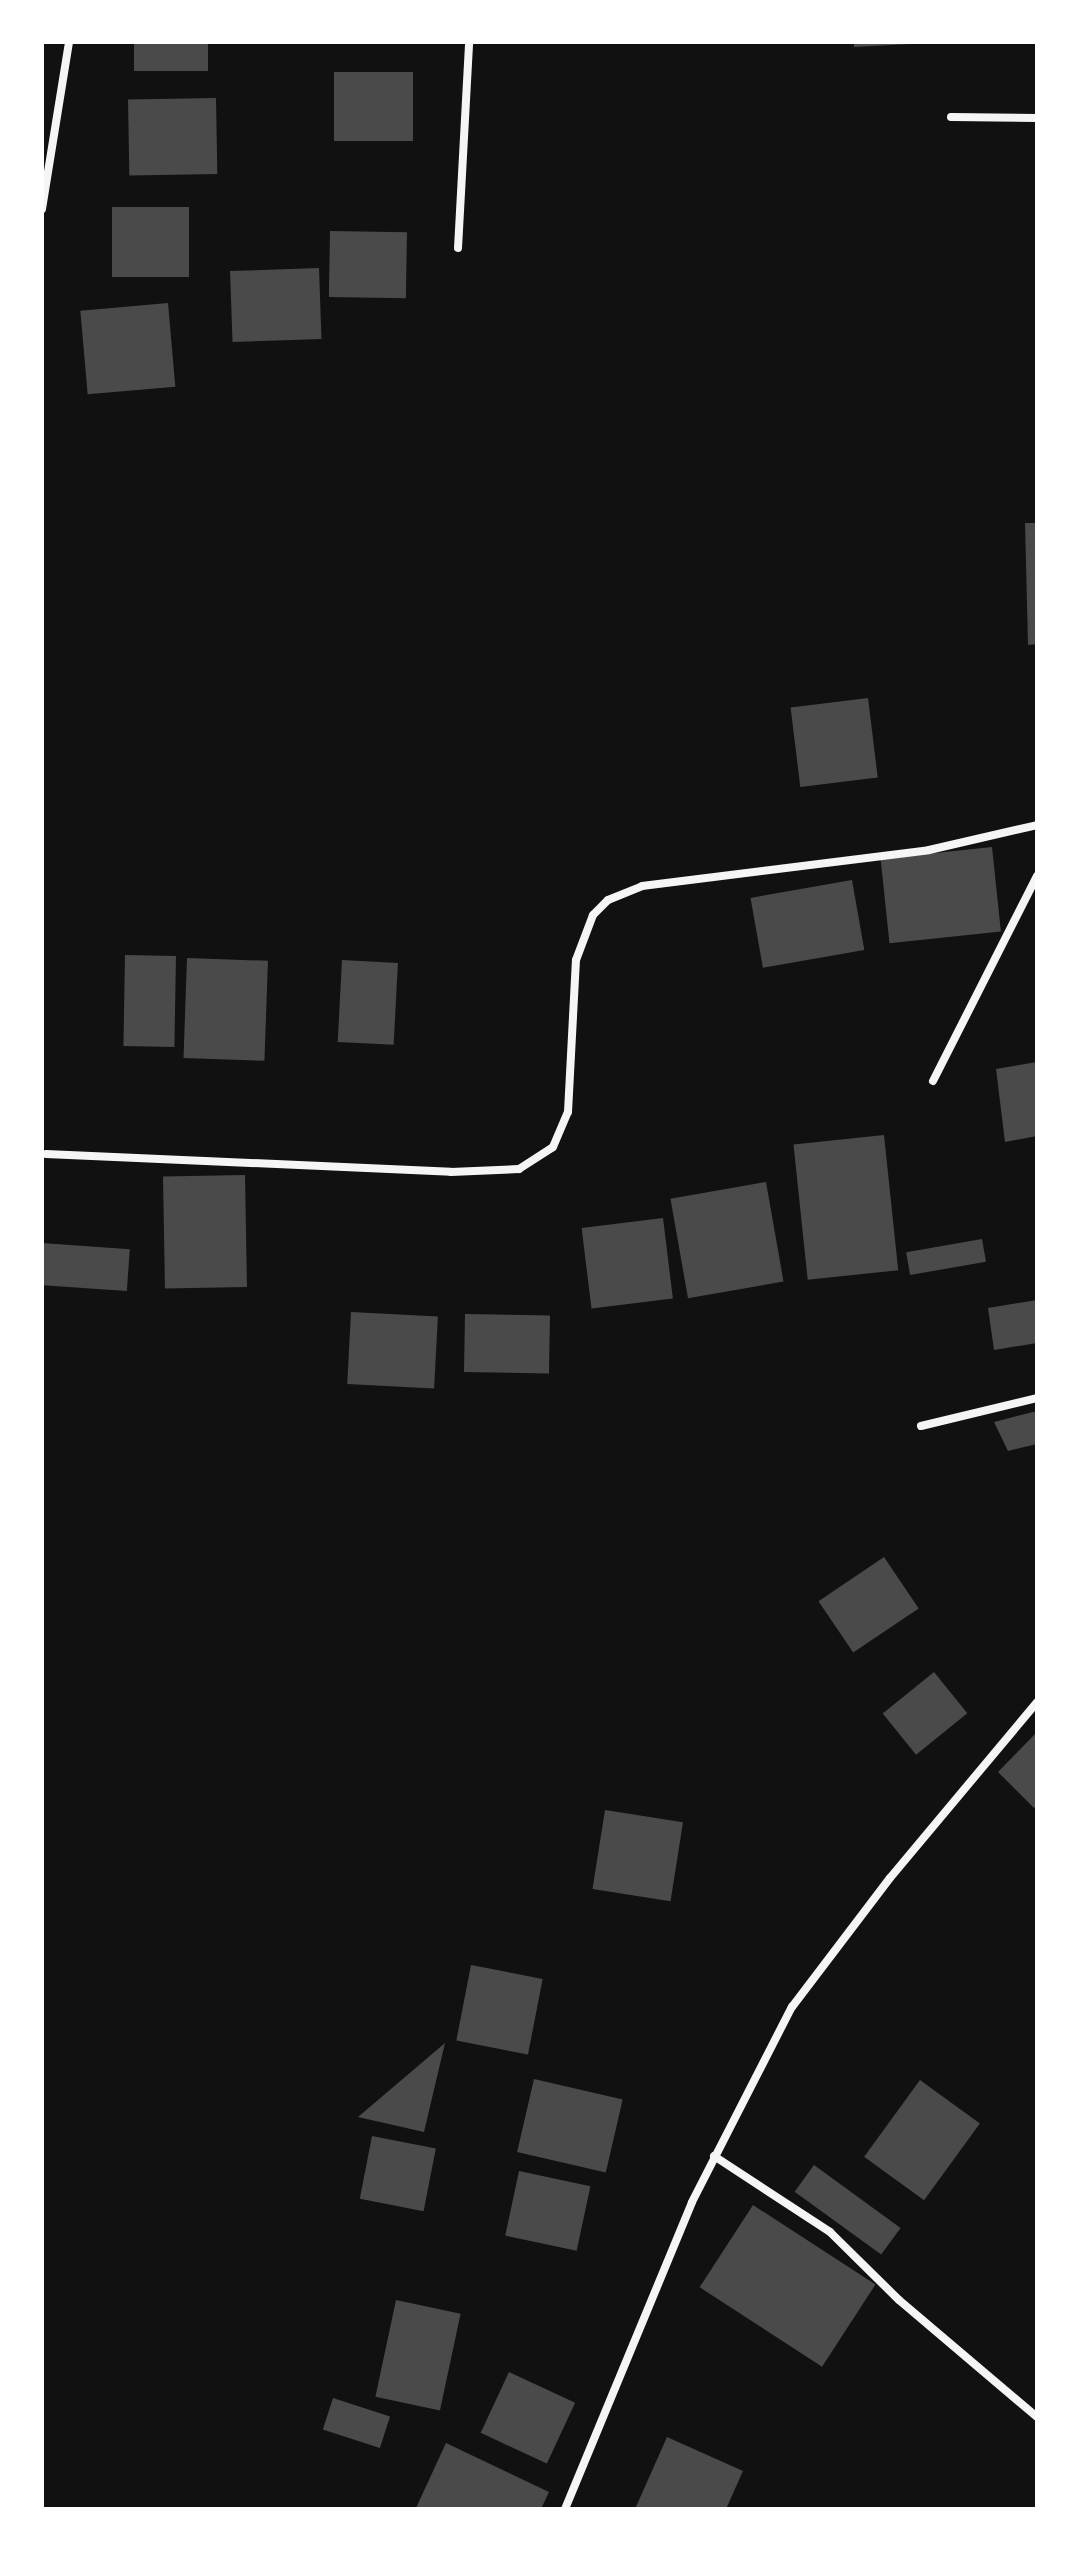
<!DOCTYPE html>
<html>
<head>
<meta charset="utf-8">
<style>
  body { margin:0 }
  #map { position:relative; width:1079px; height:2551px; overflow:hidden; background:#111; font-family:"PT Serif",serif }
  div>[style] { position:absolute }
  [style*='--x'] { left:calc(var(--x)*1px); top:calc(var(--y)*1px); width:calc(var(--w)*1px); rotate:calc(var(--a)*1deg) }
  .building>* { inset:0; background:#4a4a4a; transform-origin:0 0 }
  .minor>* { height:8px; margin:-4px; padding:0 4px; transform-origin:4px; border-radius:4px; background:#f5f5f5 }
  span { translate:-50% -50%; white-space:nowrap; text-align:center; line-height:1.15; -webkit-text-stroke:8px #fff; paint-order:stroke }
  .frame { position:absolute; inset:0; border:44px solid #fff; pointer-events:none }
</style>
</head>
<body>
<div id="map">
  <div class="building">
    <i style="left:134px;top:42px;width:74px;height:29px"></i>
    <i style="clip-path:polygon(854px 42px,910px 42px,910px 44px,854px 47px)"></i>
    <i style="left:334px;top:72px;width:79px;height:69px"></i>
    <i style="left:216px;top:98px;width:76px;height:88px;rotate:89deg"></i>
    <i style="left:112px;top:207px;width:77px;height:70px"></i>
    <i style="left:330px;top:231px;width:77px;height:66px;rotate:1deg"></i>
    <i style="left:319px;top:268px;width:71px;height:89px;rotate:88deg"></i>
    <i style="left:168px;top:303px;width:84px;height:88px;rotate:85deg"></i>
    <i style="clip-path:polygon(1025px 523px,1037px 523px,1037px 644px,1028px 645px)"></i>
    <i style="left:868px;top:698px;width:80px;height:78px;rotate:83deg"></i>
    <i style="left:992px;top:847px;width:85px;height:112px;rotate:84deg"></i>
    <i style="left:852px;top:880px;width:71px;height:103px;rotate:80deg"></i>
    <i style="left:125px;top:955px;width:51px;height:91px;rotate:1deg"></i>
    <i style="left:187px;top:958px;width:81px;height:100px;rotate:2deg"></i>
    <i style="left:342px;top:960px;width:56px;height:82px;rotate:3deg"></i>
    <i style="clip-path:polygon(1037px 1062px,1037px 1136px,1005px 1142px,996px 1069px)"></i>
    <i style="left:884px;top:1135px;width:136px;height:91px;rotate:84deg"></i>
    <i style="left:245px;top:1175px;width:112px;height:82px;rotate:89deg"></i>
    <i style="left:766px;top:1182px;width:101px;height:97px;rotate:80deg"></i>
    <i style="left:663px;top:1218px;width:81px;height:82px;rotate:83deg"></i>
    <i style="left:982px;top:1239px;width:23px;height:77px;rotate:80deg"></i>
    <i style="left:42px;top:1243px;width:88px;height:42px;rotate:4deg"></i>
    <i style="clip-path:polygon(1037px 1300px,1037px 1343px,994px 1350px,988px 1308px)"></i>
    <i style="left:351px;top:1312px;width:87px;height:72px;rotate:3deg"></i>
    <i style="left:465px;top:1314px;width:85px;height:58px;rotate:1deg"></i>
    <i style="clip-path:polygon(1037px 1411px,1037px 1444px,1008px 1451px,994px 1422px)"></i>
    <i style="left:884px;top:1557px;width:62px;height:79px;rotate:56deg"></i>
    <i style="left:934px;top:1672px;width:53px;height:66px;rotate:51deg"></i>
    <i style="clip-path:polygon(1037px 1732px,1037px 1805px,1034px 1808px,998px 1772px)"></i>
    <i style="left:605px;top:1810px;width:79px;height:80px;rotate:9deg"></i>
    <i style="left:471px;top:1965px;width:73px;height:77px;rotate:11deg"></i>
    <i style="clip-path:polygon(445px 2043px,424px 2132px,358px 2117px)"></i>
    <i style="left:534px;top:2079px;width:91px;height:75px;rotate:13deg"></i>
    <i style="left:920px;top:2080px;width:74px;height:95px;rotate:36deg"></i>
    <i style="left:372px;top:2136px;width:65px;height:64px;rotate:11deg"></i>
    <i style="left:814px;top:2165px;width:107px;height:33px;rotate:36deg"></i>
    <i style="left:519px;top:2171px;width:73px;height:66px;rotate:12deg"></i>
    <i style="left:753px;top:2205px;width:146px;height:98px;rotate:33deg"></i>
    <i style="left:396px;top:2300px;width:66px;height:99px;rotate:12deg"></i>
    <i style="left:509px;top:2372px;width:73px;height:67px;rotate:25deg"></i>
    <i style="left:333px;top:2398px;width:60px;height:33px;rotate:18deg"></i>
    <i style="clip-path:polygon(667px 2437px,743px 2471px,726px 2509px,635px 2509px)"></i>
    <i style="clip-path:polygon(446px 2443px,549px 2492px,541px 2509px,416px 2508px)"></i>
  </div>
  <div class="minor">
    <i style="--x:951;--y:117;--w:86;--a:0.7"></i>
    <i style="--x:42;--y:209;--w:169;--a:-80.8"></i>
    <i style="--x:458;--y:248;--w:206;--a:-86.9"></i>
    <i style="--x:933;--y:1081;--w:230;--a:-63.1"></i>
    <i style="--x:46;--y:1154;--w:405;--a:2.5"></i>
    <i style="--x:451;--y:1172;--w:68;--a:-2.5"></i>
    <i style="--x:519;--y:1169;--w:40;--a:-32.9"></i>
    <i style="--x:553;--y:1147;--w:38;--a:-67"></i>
    <i style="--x:568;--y:1112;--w:152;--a:-87"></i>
    <i style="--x:576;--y:960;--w:48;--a:-69.3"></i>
    <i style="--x:593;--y:915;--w:21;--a:-45"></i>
    <i style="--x:608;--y:900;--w:37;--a:-22"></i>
    <i style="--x:642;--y:886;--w:289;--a:-7.1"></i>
    <i style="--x:929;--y:850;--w:111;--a:-13"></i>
    <i style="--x:921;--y:1426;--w:119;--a:-13.6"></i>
    <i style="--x:714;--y:2156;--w:139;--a:33.2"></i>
    <i style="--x:830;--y:2232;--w:97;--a:44.6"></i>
    <i style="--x:899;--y:2300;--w:181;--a:40.3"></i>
    <i style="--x:565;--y:2509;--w:332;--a:-67.5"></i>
    <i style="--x:692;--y:2202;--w:219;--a:-62.9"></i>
    <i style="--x:792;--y:2007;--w:162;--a:-52.8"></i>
    <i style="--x:890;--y:1878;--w:229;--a:-50.1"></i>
  </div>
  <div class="frame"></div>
</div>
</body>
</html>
